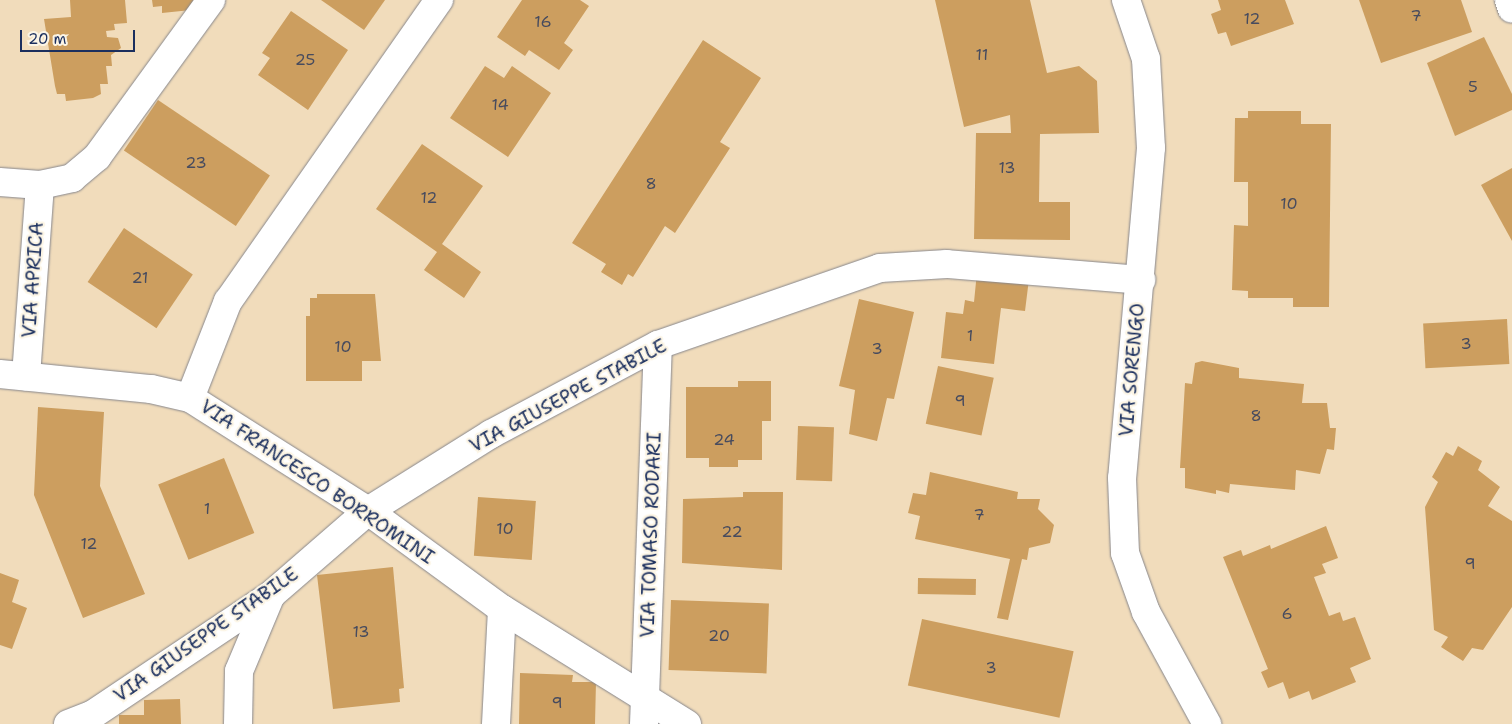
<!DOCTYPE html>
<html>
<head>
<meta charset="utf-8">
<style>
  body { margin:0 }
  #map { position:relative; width:1512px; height:724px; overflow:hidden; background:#f1dcbb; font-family:"Shantell Sans",sans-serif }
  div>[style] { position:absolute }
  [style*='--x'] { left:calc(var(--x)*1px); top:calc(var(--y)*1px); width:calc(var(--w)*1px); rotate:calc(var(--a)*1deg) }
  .building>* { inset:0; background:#cc9e5f; transform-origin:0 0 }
  .roads { filter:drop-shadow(0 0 1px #86868c) drop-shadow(0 0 1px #86868c) }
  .minor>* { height:28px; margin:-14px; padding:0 14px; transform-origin:14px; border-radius:14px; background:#fff }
  .tertiary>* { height:28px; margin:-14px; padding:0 14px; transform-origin:14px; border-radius:14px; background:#fff }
  .secondary>* { height:28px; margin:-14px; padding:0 14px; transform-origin:14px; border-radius:14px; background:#fff }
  span { translate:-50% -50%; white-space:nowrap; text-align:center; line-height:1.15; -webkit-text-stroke:4.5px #fcf5e5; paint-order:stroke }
  .number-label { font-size:16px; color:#474b5e }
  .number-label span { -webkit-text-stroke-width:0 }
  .street-label { font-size:19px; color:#1b2f5e }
  .scale { position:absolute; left:20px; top:30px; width:115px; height:22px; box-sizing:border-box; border:2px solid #1b2f5e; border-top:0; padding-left:6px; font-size:15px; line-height:18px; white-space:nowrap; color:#1b2f5e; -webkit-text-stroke:4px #fcf5e5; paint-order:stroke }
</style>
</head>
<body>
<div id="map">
  <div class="building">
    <i style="clip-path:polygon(70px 0,125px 0,127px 23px,114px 24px,115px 30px,106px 31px,107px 37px,118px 38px,121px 48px,111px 55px,112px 66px,106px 66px,108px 84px,100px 84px,101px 94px,93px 98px,66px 101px,65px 94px,57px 94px,55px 86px,44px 19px,71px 17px)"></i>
    <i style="clip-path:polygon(152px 0,199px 0,200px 4px,190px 5px,191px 10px,162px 13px,162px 6px,153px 7px)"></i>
    <i style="clip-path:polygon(321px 0,385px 0,364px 30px)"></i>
    <i style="clip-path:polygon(522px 0,580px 0,589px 6px,564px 43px,573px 50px,559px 70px,529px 50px,525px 56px,497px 37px)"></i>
    <i style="clip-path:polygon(935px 0,1030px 0,1047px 73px,1079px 66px,1097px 81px,1099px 133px,1040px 134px,1039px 202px,1070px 202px,1070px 240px,974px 239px,976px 133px,1011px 133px,1010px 115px,964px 127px)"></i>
    <i style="clip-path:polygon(1218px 0,1285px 0,1294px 24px,1231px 46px,1226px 32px,1218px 34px,1211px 14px,1221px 10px)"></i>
    <i style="clip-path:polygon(1359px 0,1461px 0,1472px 32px,1381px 63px)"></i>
    <i style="clip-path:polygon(291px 11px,348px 50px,308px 110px,258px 75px,270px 58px,262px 53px)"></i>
    <i style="clip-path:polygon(1484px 37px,1512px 94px,1512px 110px,1455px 136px,1427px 63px)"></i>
    <i style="clip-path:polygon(703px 40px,761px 78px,720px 142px,730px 148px,675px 233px,665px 226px,633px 277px,628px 274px,622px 285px,601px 272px,606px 264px,572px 243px)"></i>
    <i style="clip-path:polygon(485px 66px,504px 78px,512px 66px,551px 93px,508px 157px,450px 118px)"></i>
    <i style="left:158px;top:100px;width:135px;height:61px;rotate:34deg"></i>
    <i style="clip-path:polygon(1248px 111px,1301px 111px,1301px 124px,1331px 124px,1329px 307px,1293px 307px,1293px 298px,1248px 298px,1248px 291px,1232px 290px,1234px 225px,1248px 226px,1248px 182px,1234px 182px,1235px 118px,1248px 118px)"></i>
    <i style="clip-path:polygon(422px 144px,483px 186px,442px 244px,481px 272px,464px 298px,424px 270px,437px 252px,376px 209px)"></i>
    <i style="clip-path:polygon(1512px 168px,1512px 241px,1481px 185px)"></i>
    <i style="left:124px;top:228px;width:83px;height:65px;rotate:34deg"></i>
    <i style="clip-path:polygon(977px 272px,1029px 279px,1025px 311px,1001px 308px,994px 364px,941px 358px,946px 312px,963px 314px,965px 300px,974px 302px)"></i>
    <i style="clip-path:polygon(317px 294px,375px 294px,381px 361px,362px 361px,362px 381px,306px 381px,306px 316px,310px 316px,310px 298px,317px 298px)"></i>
    <i style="clip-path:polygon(859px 299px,914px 312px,894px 399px,887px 398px,877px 441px,849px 434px,855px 390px,839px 386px)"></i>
    <i style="left:1507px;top:319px;width:45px;height:84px;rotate:87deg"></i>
    <i style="clip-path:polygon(1202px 361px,1239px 368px,1239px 378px,1304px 384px,1302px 403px,1327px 403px,1330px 428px,1336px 428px,1334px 450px,1327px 449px,1320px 474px,1296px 470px,1295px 490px,1230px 484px,1229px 493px,1216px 490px,1216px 494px,1185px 488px,1185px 468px,1180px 468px,1185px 383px,1192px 384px,1195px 363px)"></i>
    <i style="left:938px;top:366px;width:57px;height:59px;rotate:12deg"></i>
    <i style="clip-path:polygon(738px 381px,771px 381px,771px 421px,762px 421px,762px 460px,738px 460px,738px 467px,709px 467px,709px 458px,686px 458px,686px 387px,738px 387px)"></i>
    <i style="clip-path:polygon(38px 407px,104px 412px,100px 486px,145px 594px,83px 618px,34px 495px)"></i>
    <i style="left:798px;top:426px;width:36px;height:54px;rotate:2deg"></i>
    <i style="clip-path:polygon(1458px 446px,1482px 461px,1478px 470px,1500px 487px,1488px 506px,1512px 521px,1512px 607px,1483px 650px,1472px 648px,1463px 661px,1441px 647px,1448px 637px,1434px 630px,1425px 507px,1438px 482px,1432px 477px,1446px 452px,1453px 456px)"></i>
    <i style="left:224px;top:458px;width:81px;height:71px;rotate:68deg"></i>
    <i style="clip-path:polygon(930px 472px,1018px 492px,1017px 499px,1040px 499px,1038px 509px,1054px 525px,1050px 543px,1029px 548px,1027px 560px,1022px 559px,1008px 620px,997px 618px,1010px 559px,915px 539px,920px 516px,908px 513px,913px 493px,926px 495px)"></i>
    <i style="clip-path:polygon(743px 492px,783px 492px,782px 570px,682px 563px,683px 499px,743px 497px)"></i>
    <i style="left:478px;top:497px;width:58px;height:59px;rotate:4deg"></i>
    <i style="clip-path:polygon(1326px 526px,1338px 558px,1322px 564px,1326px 573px,1314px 577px,1329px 616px,1340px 612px,1343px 621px,1355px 617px,1371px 659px,1350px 668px,1356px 682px,1312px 700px,1309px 691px,1289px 699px,1283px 682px,1268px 688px,1261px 672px,1268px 669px,1223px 557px,1241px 550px,1243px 556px,1270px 545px,1271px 549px)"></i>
    <i style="clip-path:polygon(393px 567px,404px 688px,399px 689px,400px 702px,333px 709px,317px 575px)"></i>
    <i style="clip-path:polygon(0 573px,19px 580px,12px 602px,27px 608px,12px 649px,0 645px)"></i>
    <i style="left:918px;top:578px;width:58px;height:16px;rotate:1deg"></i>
    <i style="left:671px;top:600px;width:98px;height:70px;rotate:2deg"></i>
    <i style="left:922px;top:619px;width:155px;height:68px;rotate:12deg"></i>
    <i style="clip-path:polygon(520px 673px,573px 675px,572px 682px,596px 682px,595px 724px,519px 724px)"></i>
    <i style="clip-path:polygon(180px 699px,181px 724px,119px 724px,119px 715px,144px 715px,144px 700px)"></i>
  </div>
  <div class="roads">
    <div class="minor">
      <i style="--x:439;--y:0;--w:368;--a:125"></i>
      <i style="--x:228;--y:301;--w:104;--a:111.4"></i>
      <i style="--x:190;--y:398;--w:211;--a:32.4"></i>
      <i style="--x:368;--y:511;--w:166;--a:36.2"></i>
      <i style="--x:502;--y:609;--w:218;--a:31.9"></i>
      <i style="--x:0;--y:182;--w:40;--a:4.3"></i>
      <i style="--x:40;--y:185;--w:192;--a:94.2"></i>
      <i style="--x:40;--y:185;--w:33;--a:-12"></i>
      <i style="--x:72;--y:178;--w:33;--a:-40"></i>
      <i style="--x:97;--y:157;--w:194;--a:-54"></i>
      <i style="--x:0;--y:374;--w:152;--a:5.7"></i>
      <i style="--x:151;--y:389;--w:40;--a:13"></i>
      <i style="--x:68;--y:724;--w:26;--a:-21"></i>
      <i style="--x:92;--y:715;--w:216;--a:-33.8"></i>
      <i style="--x:271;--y:595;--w:128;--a:-40.9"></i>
      <i style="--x:368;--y:511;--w:145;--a:-32"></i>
      <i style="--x:491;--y:434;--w:189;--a:-28.1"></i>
      <i style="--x:658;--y:345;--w:235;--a:-19.1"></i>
      <i style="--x:880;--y:268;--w:67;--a:-3.4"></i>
      <i style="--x:947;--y:264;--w:195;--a:4.7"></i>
      <i style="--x:238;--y:724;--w:53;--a:-88.9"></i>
      <i style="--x:239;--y:671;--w:82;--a:-67.2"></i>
      <i style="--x:496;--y:724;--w:115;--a:-87"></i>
      <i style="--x:644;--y:724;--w:379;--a:-87.9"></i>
    </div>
    <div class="tertiary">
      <i style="--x:1509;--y:0;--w:9;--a:72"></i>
    </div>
    <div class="secondary">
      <i style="--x:1126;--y:0;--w:62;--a:71.3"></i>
      <i style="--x:1146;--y:59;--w:89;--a:86.8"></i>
      <i style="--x:1151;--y:148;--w:331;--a:95"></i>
      <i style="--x:1122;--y:478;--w:75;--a:87.7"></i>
      <i style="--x:1125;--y:553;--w:63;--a:70.4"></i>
      <i style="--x:1146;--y:612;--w:128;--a:61.4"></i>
    </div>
  </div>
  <div class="number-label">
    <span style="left:1416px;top:16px">7</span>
    <span style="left:1252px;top:19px">12</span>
    <span style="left:543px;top:22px">16</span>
    <span style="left:982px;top:55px">11</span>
    <span style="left:305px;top:60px">25</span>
    <span style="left:1473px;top:87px">5</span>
    <span style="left:500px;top:105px">14</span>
    <span style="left:196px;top:163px">23</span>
    <span style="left:1007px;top:168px">13</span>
    <span style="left:651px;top:184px">8</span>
    <span style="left:429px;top:198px">12</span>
    <span style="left:1289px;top:204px">10</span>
    <span style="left:140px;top:278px">21</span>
    <span style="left:970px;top:336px">1</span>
    <span style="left:1466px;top:344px">3</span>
    <span style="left:343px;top:347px">10</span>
    <span style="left:877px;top:349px">3</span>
    <span style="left:960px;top:401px">9</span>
    <span style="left:1256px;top:416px">8</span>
    <span style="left:724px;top:440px">24</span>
    <span style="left:207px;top:509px">1</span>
    <span style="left:979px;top:515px">7</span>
    <span style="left:505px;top:529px">10</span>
    <span style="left:732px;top:532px">22</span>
    <span style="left:89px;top:544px">12</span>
    <span style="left:1470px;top:564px">9</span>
    <span style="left:1287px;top:614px">6</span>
    <span style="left:361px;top:632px">13</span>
    <span style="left:719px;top:636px">20</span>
    <span style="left:991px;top:668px">3</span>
    <span style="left:557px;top:703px">9</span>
  </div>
  <div class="street-label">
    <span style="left:33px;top:280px;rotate:-86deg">VIA APRICA</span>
    <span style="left:1132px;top:370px;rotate:-85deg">VIA SORENGO</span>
    <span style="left:568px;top:396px;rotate:-28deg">VIA GIUSEPPE STABILE</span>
    <span style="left:317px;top:482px;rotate:34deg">VIA FRANCESCO BORROMINI</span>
    <span style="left:651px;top:535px;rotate:-88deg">VIA TOMASO RODARI</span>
    <span style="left:206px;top:635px;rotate:-35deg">VIA GIUSEPPE STABILE</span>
  </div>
  <div class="scale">20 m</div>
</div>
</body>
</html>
